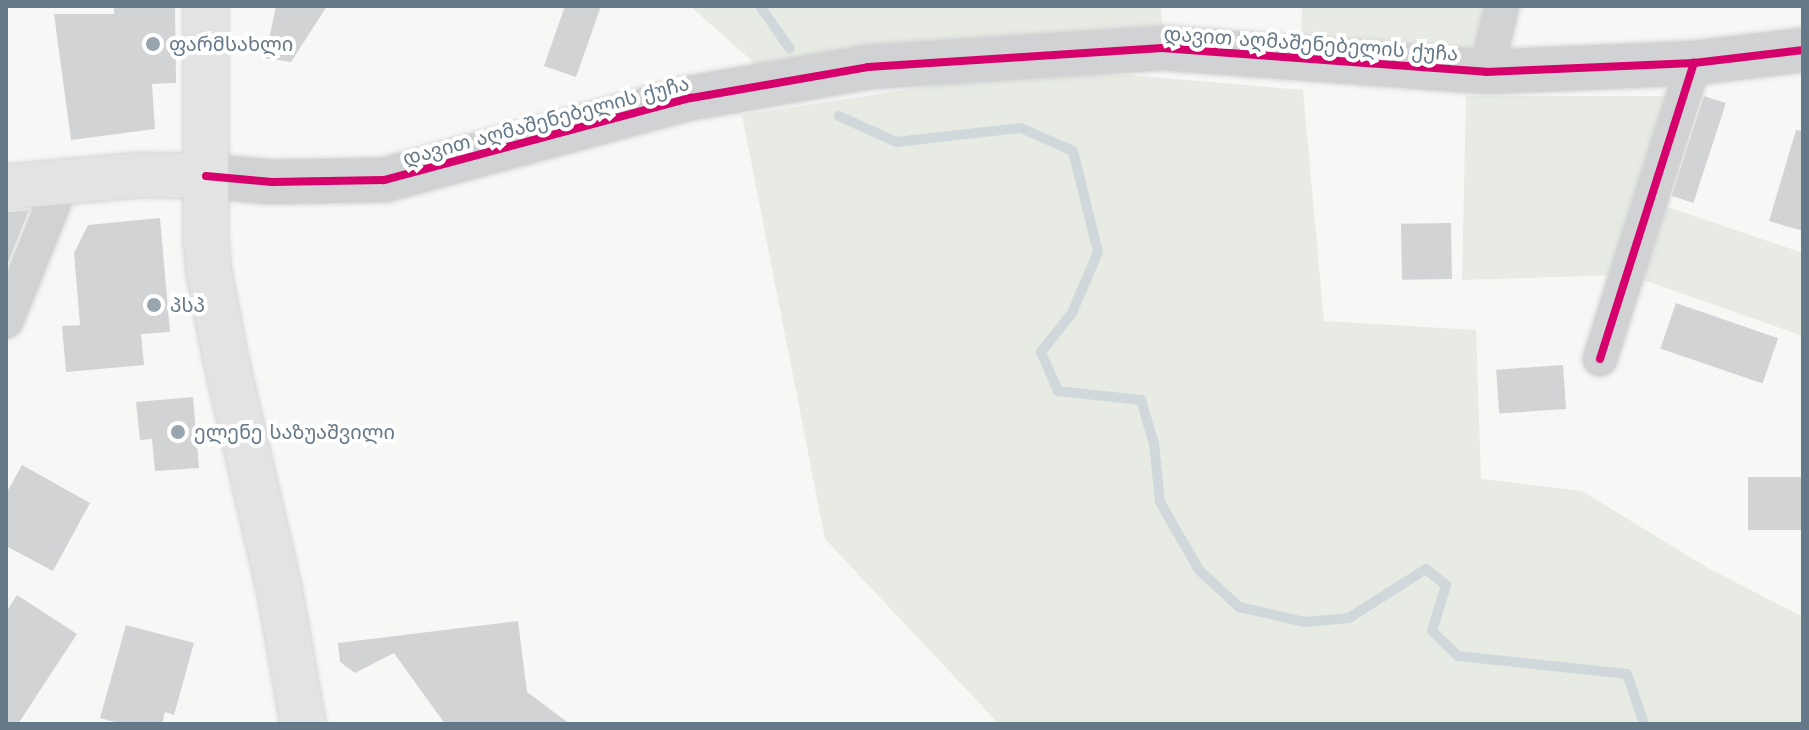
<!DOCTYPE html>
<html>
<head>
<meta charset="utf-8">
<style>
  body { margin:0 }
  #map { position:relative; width:1809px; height:730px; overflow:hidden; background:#f7f7f6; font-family:"Work Sans","Noto Sans Georgian",sans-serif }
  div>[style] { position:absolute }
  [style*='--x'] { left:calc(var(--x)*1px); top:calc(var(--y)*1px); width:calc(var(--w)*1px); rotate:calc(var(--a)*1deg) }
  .green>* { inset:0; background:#e7ebe4 }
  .stream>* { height:10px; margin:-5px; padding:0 5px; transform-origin:5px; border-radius:5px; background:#d0d8db }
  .building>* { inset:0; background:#d2d3d4; transform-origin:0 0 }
  .roads { filter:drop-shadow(0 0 2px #d4d5d6) drop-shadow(0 0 2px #d4d5d6) }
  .minor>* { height:34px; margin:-17px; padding:0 17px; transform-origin:17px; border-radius:17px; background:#d1d2d3 }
  .tertiary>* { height:44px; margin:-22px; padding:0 22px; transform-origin:22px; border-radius:22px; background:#d1d2d3 }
  .secondary>* { height:44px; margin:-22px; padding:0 22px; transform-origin:22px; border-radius:22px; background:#e3e3e4 }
  .cycleway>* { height:8px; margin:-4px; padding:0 4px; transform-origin:4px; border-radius:4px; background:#d6006c }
  .dots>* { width:22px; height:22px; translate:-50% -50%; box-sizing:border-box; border:4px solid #fff; border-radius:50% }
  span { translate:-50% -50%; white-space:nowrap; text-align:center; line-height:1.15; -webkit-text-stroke:8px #fff; paint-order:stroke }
  .poi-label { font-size:20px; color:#667988 }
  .left { translate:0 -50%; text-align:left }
  .street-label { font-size:20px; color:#667988 }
  .frame { position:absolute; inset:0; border:8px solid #667988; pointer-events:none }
</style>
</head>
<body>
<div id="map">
  <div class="green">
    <i style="clip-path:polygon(690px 6px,1161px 6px,1162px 26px,872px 46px,760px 68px)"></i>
    <i style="clip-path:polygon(1302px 6px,1492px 6px,1479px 61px,1301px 39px)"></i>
    <i style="clip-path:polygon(1105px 73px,1303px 90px,1324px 321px,1476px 330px,1481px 479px,1582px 491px,1708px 568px,1803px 617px,1803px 724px,999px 724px,825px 539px,742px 115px,987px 77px)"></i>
    <i style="clip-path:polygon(1466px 96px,1672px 96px,1618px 275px,1462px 280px)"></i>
    <i style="clip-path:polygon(1650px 201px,1803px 253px,1803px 336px,1627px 274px)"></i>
  </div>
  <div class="stream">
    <i style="--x:760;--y:6;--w:52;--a:55.1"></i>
    <i style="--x:839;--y:116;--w:63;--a:24.5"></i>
    <i style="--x:896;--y:142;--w:126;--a:-6.4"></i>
    <i style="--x:1021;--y:128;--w:57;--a:23.9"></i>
    <i style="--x:1073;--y:151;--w:104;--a:76.1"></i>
    <i style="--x:1098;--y:252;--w:66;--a:113.1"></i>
    <i style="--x:1072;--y:313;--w:50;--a:128.5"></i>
    <i style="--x:1041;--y:352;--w:43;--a:66.4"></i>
    <i style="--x:1058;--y:391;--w:83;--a:6.2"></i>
    <i style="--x:1141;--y:400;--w:46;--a:73.5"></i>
    <i style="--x:1154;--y:444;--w:58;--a:84.1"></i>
    <i style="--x:1160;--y:502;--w:78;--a:60.2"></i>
    <i style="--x:1199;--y:570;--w:54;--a:42.8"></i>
    <i style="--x:1239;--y:607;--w:68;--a:12.8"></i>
    <i style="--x:1305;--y:622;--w:44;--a:-5.2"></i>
    <i style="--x:1349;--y:618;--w:91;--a:-32.5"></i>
    <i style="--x:1426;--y:569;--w:26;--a:39"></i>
    <i style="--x:1446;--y:585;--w:48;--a:106.9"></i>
    <i style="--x:1432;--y:631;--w:36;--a:44"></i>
    <i style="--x:1458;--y:656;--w:170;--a:6.1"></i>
    <i style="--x:1627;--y:674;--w:53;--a:71.2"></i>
  </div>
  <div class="building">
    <i style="clip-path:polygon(114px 6px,175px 6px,176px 83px,152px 84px,155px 129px,71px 140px,54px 14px,114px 14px)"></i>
    <i style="clip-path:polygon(276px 6px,327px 6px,291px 62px,265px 58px)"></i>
    <i style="clip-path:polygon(565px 6px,601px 6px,576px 77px,544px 66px)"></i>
    <i style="left:1704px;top:96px;width:23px;height:105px;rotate:18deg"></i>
    <i style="clip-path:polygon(1796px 130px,1803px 131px,1803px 231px,1769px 221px)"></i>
    <i style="clip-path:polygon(29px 210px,6px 268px,7px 212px)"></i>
    <i style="clip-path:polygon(160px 218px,170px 332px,141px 334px,144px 365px,66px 372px,62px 326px,80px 325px,74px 253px,88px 225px)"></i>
    <i style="left:1451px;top:223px;width:56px;height:50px;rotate:89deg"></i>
    <i style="left:1676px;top:303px;width:108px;height:48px;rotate:19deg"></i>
    <i style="left:1563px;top:365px;width:44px;height:67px;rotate:86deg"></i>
    <i style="clip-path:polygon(193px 397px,199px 468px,155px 471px,152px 439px,140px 440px,136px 402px)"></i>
    <i style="clip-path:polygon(22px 465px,90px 503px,53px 571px,6px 546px,6px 494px)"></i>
    <i style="left:1803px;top:477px;width:53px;height:55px;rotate:90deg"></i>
    <i style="clip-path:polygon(17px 595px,77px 634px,18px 724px,6px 724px,6px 612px)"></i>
    <i style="clip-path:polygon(518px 621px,527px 692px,570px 724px,445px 724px,394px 653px,355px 673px,340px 662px,338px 643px)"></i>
    <i style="clip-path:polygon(126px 625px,194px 643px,174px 715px,165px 712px,162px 724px,122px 724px,100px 718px)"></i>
  </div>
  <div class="roads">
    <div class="minor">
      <i style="--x:1486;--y:72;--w:68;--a:-76.4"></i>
      <i style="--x:6;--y:321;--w:152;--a:-68"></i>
      <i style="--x:1600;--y:359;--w:311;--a:-72.4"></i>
    </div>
    <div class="tertiary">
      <i style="--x:206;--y:176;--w:66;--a:5.2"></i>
      <i style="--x:272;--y:182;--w:112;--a:-1"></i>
      <i style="--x:384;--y:180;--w:318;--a:-15"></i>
      <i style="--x:691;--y:98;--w:180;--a:-9.9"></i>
      <i style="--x:868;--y:67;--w:295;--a:-3.7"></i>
      <i style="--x:1162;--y:48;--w:325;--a:4.2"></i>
      <i style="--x:1486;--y:72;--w:208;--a:-2.5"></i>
      <i style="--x:1694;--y:63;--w:110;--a:-6.8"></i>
    </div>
    <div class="secondary">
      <i style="--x:206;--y:6;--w:234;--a:90"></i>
      <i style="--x:206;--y:240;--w:32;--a:85"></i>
      <i style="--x:209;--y:272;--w:86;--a:79.2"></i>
      <i style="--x:225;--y:356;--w:243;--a:76.9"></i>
      <i style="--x:280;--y:593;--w:133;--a:80"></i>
      <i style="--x:6;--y:187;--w:136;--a:-5.1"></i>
      <i style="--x:141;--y:175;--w:65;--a:0.9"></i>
    </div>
  </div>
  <div class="cycleway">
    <i style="--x:206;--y:176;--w:66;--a:5.2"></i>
    <i style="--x:272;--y:182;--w:112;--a:-1"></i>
    <i style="--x:384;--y:180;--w:318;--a:-15"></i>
    <i style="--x:691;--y:98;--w:180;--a:-9.9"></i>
    <i style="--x:868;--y:67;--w:295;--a:-3.7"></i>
    <i style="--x:1162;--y:48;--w:325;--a:4.2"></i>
    <i style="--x:1486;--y:72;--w:208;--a:-2.5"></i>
    <i style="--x:1694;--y:63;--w:110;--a:-6.8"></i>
    <i style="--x:1600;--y:359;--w:311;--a:-72.4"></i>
  </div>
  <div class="dots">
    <i style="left:153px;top:44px;background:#99a5ae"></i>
    <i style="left:154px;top:305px;background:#99a5ae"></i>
    <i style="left:178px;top:432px;background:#99a5ae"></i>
  </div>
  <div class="poi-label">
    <span class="left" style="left:169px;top:44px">ფარმსახლი</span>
    <span class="left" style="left:170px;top:305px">პსპ</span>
    <span class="left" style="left:194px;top:432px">ელენე საზუაშვილი</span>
  </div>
  <div class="street-label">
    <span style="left:1311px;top:44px;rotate:4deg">დავით აღმაშენებელის ქუჩა</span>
    <span style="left:546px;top:121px;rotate:-15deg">დავით აღმაშენებელის ქუჩა</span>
  </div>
  <div class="frame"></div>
</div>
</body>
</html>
